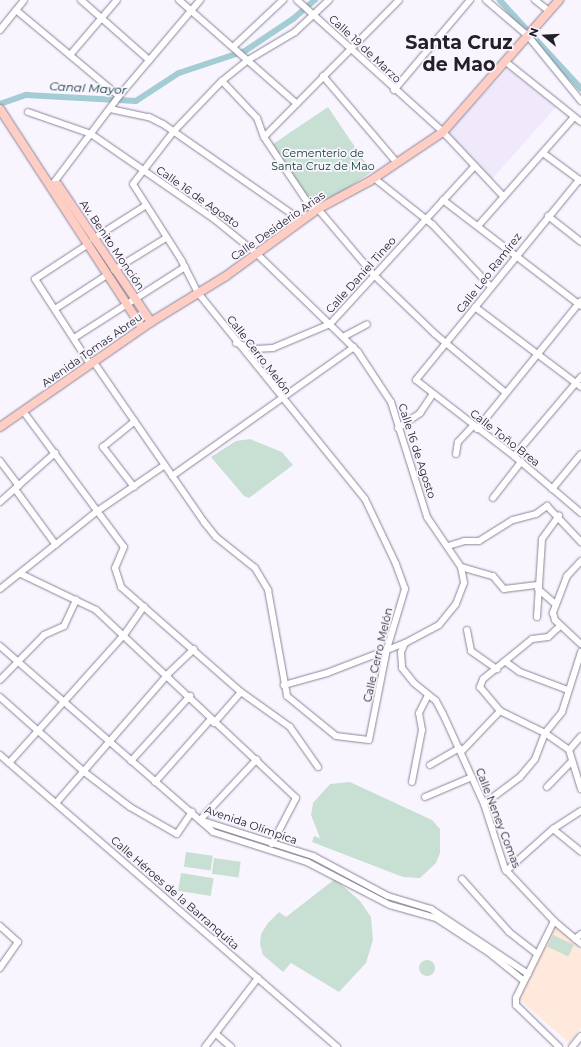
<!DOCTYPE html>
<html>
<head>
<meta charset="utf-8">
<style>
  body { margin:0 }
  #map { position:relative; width:581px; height:1047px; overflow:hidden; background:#f9f5ff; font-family:Montserrat,sans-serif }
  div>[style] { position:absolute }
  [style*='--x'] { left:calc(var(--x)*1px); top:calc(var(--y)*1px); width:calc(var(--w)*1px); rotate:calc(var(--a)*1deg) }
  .built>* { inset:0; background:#f0e9fb }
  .education>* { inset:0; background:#ffe8dc }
  .green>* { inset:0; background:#c8dfd4; transform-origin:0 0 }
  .round { border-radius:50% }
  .canal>* { height:5.5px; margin:-2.75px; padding:0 2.75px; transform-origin:2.75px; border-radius:2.75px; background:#a3ccd4 }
  .roads { filter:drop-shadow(0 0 1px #8b8398) drop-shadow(0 0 1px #8b8398) }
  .minor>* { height:6px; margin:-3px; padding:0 3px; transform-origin:3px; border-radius:3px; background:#fff }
  .major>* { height:8px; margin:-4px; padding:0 4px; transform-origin:4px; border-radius:4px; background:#fecec4 }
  span { translate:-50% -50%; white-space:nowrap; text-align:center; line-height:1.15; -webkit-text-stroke:3.5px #f9f5ff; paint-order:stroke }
  .street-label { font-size:11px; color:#232028 }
  .park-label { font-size:11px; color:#0c3d2b }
  .water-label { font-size:12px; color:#093339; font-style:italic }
  .town-label { font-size:19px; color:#232028; font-weight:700 }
  .north { position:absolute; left:525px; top:16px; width:40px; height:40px; -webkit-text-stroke:3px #f9f5ff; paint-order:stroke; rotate:288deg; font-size:11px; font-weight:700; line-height:16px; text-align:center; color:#232028 }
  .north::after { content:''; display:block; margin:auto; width:14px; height:18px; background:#232028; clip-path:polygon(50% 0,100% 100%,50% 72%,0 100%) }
</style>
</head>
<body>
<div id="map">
  <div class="built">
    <i style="clip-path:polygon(508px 69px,556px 107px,491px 180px,446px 132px)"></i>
  </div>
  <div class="education">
    <i style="clip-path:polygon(555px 926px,581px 949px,581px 1028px,569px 1043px,519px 999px)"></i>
  </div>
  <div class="green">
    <i style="left:328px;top:107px;width:78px;height:69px;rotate:56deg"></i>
    <i style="clip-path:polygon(250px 439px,282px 452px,293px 465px,249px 498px,244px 496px,211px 457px,236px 441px)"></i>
    <i style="clip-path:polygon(350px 782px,432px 820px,440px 829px,440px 853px,436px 863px,420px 878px,403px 877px,312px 842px,314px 836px,320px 838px,311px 815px,313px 803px,330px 784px)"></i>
    <i style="left:186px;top:852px;width:27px;height:15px;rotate:8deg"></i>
    <i style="left:214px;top:858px;width:27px;height:16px;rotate:8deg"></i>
    <i style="left:181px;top:873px;width:33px;height:18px;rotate:9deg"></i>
    <i style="clip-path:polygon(335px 879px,360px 901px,371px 917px,373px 940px,366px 963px,339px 992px,291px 963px,283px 972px,263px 955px,260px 944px,261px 934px,268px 923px,279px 912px,286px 917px)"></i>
    <i style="left:553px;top:935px;width:23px;height:13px;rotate:25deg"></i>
    <i class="round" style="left:419px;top:960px;width:16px;height:16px"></i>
  </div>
  <div class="canal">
    <i style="--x:500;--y:0;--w:120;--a:47.4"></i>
    <i style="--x:0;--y:104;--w:28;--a:-19"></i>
    <i style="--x:26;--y:95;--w:110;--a:3.1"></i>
    <i style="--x:136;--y:101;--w:51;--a:-33.1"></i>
    <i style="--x:179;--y:73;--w:70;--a:-18.4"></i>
    <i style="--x:245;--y:51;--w:58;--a:-33.7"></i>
    <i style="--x:293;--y:19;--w:29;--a:-41"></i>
  </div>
  <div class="roads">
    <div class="minor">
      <i style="--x:81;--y:0;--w:91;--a:41.4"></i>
      <i style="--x:179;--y:0;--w:157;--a:41.4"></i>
      <i style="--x:297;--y:0;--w:197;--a:42.1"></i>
      <i style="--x:443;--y:132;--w:89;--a:46.8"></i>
      <i style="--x:486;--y:0;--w:55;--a:40.6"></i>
      <i style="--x:528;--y:36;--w:84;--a:50.8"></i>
      <i style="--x:535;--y:0;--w:18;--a:38"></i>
      <i style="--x:16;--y:10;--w:134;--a:39.9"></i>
      <i style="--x:0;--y:30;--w:38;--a:-51"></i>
      <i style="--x:233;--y:47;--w:69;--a:-43.2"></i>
      <i style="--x:70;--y:55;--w:72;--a:-49.5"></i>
      <i style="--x:506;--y:62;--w:96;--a:38.7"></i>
      <i style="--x:323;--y:76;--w:114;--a:49.6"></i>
      <i style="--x:222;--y:81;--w:51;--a:46.6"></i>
      <i style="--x:257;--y:118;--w:20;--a:70"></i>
      <i style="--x:264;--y:137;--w:90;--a:56.3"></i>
      <i style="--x:394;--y:90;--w:118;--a:-49.8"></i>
      <i style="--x:110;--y:109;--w:40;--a:12"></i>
      <i style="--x:149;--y:117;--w:16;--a:27"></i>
      <i style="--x:163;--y:124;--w:169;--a:34.9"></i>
      <i style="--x:28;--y:112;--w:67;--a:19.2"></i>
      <i style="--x:91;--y:134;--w:150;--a:34.6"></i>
      <i style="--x:214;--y:219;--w:54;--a:39"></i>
      <i style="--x:256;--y:253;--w:142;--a:44.1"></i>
      <i style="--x:358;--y:352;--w:60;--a:56.6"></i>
      <i style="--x:391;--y:402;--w:121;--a:72.6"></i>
      <i style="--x:427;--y:517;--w:60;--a:55.8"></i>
      <i style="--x:461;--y:567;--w:16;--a:79"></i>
      <i style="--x:464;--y:583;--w:22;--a:111"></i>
      <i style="--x:456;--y:604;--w:27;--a:129"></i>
      <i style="--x:439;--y:625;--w:38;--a:152"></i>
      <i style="--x:405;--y:643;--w:84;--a:159"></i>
      <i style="--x:327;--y:673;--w:45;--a:164.4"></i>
      <i style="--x:264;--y:137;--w:192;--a:-45.4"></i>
      <i style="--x:543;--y:153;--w:47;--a:36.4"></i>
      <i style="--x:374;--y:178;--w:75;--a:38.5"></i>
      <i style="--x:433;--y:225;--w:85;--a:46.9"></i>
      <i style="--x:579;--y:180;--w:258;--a:129.2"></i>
      <i style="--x:416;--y:380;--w:124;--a:37.8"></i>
      <i style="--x:514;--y:456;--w:88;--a:40.4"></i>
      <i style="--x:52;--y:185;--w:111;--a:-53"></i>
      <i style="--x:119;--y:96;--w:126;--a:-49.8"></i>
      <i style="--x:443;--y:200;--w:174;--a:37.5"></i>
      <i style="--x:318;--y:209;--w:87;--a:49.7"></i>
      <i style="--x:374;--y:275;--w:85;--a:44"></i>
      <i style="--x:435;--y:334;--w:92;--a:39.7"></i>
      <i style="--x:548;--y:216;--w:42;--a:38.2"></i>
      <i style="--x:478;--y:226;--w:145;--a:-48.6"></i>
      <i style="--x:93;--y:239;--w:62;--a:-32.4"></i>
      <i style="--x:87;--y:245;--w:62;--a:146.8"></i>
      <i style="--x:35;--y:279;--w:101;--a:57.1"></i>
      <i style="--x:114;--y:270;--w:61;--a:-31.6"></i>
      <i style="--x:475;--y:307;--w:133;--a:37"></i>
      <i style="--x:55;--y:309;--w:62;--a:-33.2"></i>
      <i style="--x:343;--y:337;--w:27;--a:-28"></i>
      <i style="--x:74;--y:338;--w:132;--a:-32.6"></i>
      <i style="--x:236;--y:343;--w:20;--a:18"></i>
      <i style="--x:255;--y:349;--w:18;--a:-3"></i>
      <i style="--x:273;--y:348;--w:62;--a:-22.8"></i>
      <i style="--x:330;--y:324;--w:214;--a:-47.5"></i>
      <i style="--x:93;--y:361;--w:196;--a:55.4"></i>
      <i style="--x:204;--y:522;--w:19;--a:51"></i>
      <i style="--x:216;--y:537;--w:50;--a:38.5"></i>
      <i style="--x:255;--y:568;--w:26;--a:59"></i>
      <i style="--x:268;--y:590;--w:108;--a:79.8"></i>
      <i style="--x:287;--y:696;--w:63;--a:39.2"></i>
      <i style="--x:336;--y:736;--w:33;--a:7"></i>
      <i style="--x:369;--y:740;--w:93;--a:-78.8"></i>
      <i style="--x:387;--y:649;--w:63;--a:-73.3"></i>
      <i style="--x:405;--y:589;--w:27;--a:-110"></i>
      <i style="--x:396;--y:564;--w:72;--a:-115.5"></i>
      <i style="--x:365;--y:499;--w:265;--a:-129"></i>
      <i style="--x:198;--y:293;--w:36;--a:-117"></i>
      <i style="--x:182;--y:261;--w:91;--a:-122.5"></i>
      <i style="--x:133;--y:184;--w:67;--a:-52.3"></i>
      <i style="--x:174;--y:131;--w:69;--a:-46.2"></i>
      <i style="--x:222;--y:81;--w:33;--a:-39"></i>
      <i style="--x:248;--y:60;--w:55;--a:-30.8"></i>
      <i style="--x:295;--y:32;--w:47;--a:-43.3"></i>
      <i style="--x:23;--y:411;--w:169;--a:53.4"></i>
      <i style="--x:124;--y:547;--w:23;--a:113"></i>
      <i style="--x:115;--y:568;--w:20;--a:72"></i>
      <i style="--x:121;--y:587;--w:159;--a:41.2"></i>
      <i style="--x:241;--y:692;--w:60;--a:35.5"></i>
      <i style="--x:290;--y:727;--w:49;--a:55"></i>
      <i style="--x:398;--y:428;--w:27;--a:-34"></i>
      <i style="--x:420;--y:413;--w:22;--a:-56"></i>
      <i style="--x:477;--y:429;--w:164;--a:-51"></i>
      <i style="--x:456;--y:454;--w:12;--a:-81"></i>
      <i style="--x:458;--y:442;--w:22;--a:-47"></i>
      <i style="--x:514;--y:456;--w:104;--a:-49.7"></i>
      <i style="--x:0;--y:461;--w:31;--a:53"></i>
      <i style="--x:172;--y:476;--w:223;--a:-35.3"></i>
      <i style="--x:134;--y:487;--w:51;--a:-127.8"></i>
      <i style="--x:103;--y:447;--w:41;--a:-39.1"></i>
      <i style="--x:15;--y:489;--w:69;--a:53.8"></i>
      <i style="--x:552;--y:489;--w:45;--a:-50.4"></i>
      <i style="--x:493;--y:498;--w:46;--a:-52.1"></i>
      <i style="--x:0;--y:502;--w:74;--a:-41.7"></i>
      <i style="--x:448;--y:546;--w:17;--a:-17"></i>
      <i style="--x:464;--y:541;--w:15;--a:0"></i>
      <i style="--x:479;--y:541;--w:40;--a:-32"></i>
      <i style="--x:513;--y:520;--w:24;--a:-15"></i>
      <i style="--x:536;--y:514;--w:14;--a:-36"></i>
      <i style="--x:547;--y:506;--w:50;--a:46.6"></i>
      <i style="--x:581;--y:561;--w:21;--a:133"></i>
      <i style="--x:567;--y:576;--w:40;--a:111"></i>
      <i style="--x:553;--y:613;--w:7;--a:74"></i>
      <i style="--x:555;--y:620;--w:35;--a:43"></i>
      <i style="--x:461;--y:567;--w:33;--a:16"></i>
      <i style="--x:493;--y:576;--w:17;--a:50"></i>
      <i style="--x:504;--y:589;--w:34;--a:-7"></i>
      <i style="--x:21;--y:574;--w:83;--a:25.6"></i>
      <i style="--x:96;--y:610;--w:274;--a:43.2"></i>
      <i style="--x:296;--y:798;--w:52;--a:117.6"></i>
      <i style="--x:0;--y:589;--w:123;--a:-38.7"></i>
      <i style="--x:96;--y:512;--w:83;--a:-34.3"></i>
      <i style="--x:538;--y:589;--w:23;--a:41"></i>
      <i style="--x:537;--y:617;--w:78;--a:-86.3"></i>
      <i style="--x:542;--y:539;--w:29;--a:-54"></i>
      <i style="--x:560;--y:626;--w:16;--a:137"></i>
      <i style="--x:548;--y:637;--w:16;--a:173"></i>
      <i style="--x:532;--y:639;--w:63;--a:140.8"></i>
      <i style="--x:483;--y:679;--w:9;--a:111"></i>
      <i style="--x:480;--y:687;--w:31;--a:50"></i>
      <i style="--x:500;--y:711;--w:50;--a:26.1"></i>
      <i style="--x:545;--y:733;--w:29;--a:35"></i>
      <i style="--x:569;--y:750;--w:41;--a:72.9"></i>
      <i style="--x:467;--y:630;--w:21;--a:79"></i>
      <i style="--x:471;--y:651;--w:32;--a:35"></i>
      <i style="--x:405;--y:643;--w:10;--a:114"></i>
      <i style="--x:401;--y:652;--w:16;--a:86"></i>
      <i style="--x:402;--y:668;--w:19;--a:51"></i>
      <i style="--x:414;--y:683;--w:28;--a:39"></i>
      <i style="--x:436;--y:701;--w:15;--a:62"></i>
      <i style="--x:443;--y:714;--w:99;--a:65.5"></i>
      <i style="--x:484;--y:804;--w:68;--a:72.1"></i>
      <i style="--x:505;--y:869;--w:71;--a:46.7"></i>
      <i style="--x:554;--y:921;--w:35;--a:40"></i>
      <i style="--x:0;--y:646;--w:283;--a:41.1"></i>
      <i style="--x:213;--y:832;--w:99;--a:17.7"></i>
      <i style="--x:307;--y:862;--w:93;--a:27.4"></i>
      <i style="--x:390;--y:905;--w:48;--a:15.8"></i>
      <i style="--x:436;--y:918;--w:62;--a:33.2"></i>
      <i style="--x:488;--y:952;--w:46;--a:38.9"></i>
      <i style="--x:506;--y:662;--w:17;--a:36"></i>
      <i style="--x:520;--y:672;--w:51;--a:20.6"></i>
      <i style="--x:0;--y:680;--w:63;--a:-45.6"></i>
      <i style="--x:44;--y:635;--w:22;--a:-24"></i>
      <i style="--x:64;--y:626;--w:29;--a:-65"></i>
      <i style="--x:0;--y:697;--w:111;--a:41.7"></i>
      <i style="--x:83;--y:771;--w:59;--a:37.5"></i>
      <i style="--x:130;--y:807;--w:54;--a:29.9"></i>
      <i style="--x:177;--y:834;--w:27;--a:-56"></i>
      <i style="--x:214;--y:723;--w:41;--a:-48.9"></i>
      <i style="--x:569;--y:750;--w:18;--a:-49"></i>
      <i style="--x:461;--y:752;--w:57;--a:-46.4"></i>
      <i style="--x:0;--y:755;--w:446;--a:40.9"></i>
      <i style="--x:131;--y:761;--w:88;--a:-47.8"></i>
      <i style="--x:9;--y:763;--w:172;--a:-48.1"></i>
      <i style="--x:124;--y:635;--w:35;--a:-55"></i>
      <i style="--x:430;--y:765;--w:34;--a:-30"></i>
      <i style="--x:155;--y:782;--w:83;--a:-48.4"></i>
      <i style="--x:412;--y:782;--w:53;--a:-79.1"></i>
      <i style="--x:422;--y:730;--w:17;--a:-100"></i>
      <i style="--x:419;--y:713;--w:20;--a:-63"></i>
      <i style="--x:547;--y:787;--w:36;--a:-46"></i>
      <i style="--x:425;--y:797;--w:51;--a:-23.1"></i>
      <i style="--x:56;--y:803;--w:171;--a:-49"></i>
      <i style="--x:168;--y:674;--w:36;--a:-44"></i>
      <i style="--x:484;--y:804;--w:45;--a:-36.9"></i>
      <i style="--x:520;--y:777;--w:23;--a:-50"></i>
      <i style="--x:535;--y:759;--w:28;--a:-69"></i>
      <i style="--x:545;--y:733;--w:27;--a:-51"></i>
      <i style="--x:562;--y:712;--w:63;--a:-72.4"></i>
      <i style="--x:200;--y:820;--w:119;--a:17.7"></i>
      <i style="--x:313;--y:856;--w:85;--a:28.1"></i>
      <i style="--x:388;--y:896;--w:45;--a:16.8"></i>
      <i style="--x:431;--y:909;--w:117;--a:33.8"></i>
      <i style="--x:200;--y:820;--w:83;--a:-46.9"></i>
      <i style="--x:553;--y:829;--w:36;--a:39"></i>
      <i style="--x:506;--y:871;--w:63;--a:-41.8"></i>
      <i style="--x:553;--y:829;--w:33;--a:-33"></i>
      <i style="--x:462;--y:879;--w:71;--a:48.4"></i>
      <i style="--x:509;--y:932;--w:34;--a:38"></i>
      <i style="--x:554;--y:921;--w:86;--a:116.3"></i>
      <i style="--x:516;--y:998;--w:7;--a:90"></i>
      <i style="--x:516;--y:1005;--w:60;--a:44.3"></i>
      <i style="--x:0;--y:926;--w:24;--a:42"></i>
      <i style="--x:18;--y:942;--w:32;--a:125"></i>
      <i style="--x:575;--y:939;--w:8;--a:-40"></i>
      <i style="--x:216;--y:1034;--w:20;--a:41"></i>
      <i style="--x:205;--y:1047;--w:87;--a:-52.5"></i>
      <i style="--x:572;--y:1047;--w:14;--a:-51"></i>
    </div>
    <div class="major">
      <i style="--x:0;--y:109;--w:261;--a:57"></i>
      <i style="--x:52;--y:185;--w:6;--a:0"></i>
      <i style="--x:58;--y:185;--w:166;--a:55.8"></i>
      <i style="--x:0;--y:427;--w:184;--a:-34.8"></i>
      <i style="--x:151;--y:322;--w:88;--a:-31.5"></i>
      <i style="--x:226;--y:276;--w:114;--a:-36.1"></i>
      <i style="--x:318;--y:209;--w:59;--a:-28.3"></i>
      <i style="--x:370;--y:181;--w:88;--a:-33.9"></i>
      <i style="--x:443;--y:132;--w:176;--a:-48.7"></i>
    </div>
  </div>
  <div class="street-label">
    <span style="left:365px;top:49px;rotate:43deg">Calle 19 de Marzo</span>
    <span style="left:198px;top:197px;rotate:35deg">Calle 16 de Agosto</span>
    <span style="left:278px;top:226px;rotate:-35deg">Calle Desiderio Arias</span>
    <span style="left:112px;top:245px;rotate:56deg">Av. Benito Monción</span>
    <span style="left:489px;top:273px;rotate:-52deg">Calle Leo Ramírez</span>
    <span style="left:361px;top:275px;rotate:-48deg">Calle Daniel Tineo</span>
    <span style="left:92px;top:350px;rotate:-35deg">Avenida Tomas Abreu</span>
    <span style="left:259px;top:355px;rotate:52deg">Calle Cerro Melón</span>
    <span style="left:505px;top:438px;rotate:38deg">Calle Toño Brea</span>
    <span style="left:417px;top:451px;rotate:72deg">Calle 16 de Agosto</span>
    <span style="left:378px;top:655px;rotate:-77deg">Calle Cerro Melón</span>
    <span style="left:498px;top:818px;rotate:69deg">Calle Neney Comas</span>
    <span style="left:251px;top:825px;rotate:19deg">Avenida Olímpica</span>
    <span style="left:175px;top:893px;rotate:41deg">Calle Héroes de la Barranquita</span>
  </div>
  <div class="park-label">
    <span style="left:323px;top:160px">Cementerio de<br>Santa Cruz de Mao</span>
  </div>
  <div class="water-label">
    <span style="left:88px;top:88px;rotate:3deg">Canal Mayor</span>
  </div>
  <div class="town-label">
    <span style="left:459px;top:54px">Santa Cruz<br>de Mao</span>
  </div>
  <div class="north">N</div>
</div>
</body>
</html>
